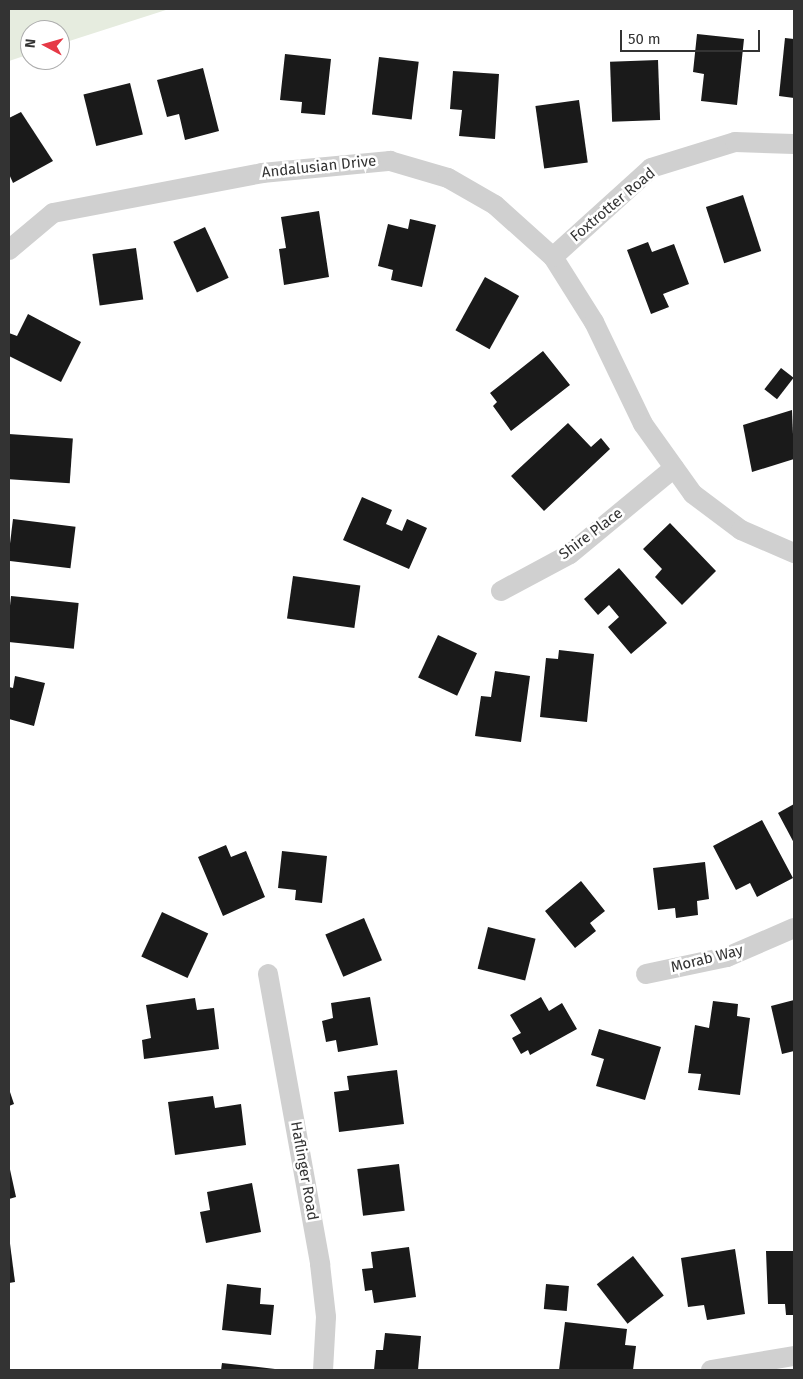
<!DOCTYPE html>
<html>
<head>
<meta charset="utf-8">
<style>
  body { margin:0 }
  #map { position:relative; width:803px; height:1379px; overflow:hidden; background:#fff; font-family:"Fira Sans",sans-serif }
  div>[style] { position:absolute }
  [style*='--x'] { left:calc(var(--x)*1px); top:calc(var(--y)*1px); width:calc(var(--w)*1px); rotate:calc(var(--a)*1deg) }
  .green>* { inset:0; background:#e6ecdf }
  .building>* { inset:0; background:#1a1a1a; transform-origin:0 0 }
  .minor>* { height:20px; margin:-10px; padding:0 10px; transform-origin:10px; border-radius:10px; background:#d0d0d0 }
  span { translate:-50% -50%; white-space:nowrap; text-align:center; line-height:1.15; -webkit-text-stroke:5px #fff; paint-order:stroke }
  .street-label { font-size:15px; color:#333 }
  .frame { position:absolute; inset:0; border:10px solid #333; pointer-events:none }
  .north { position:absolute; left:20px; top:20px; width:50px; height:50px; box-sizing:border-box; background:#fff; border:1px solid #adadad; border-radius:50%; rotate:276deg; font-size:14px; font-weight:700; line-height:20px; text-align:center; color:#333 }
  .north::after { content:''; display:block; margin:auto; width:18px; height:22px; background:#e63946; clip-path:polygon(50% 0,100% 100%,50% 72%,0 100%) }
  .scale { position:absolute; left:620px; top:30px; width:140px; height:22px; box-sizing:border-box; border:2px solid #333; border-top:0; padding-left:6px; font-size:15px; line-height:18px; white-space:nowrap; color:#333; -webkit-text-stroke:4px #fff; paint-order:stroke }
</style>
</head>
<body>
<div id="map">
  <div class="green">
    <i style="clip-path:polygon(9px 9px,169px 9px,60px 44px,60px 30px,30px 30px,30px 54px,9px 61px)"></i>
  </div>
  <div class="building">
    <i style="clip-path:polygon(697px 34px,744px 39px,737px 105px,701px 101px,704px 74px,693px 72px)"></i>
    <i style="clip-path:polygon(785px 38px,794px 39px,794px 98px,779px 96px)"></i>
    <i style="clip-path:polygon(285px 54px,331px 59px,325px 115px,301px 113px,302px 102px,280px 100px)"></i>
    <i style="left:379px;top:57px;width:40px;height:58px;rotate:7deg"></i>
    <i style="left:658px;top:60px;width:60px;height:48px;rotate:88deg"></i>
    <i style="clip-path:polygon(203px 68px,219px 131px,185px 140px,179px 114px,167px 117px,157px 80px)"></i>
    <i style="clip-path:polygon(453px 71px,499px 74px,495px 139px,459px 136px,462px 110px,450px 109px)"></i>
    <i style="left:130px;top:83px;width:53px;height:48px;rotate:76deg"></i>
    <i style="left:579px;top:100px;width:63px;height:44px;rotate:82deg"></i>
    <i style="clip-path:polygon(21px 112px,53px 161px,13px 183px,9px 174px,9px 118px)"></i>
    <i style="left:743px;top:195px;width:59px;height:39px;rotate:72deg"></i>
    <i style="clip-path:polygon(319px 211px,329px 277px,284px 285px,279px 249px,286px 248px,281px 217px)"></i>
    <i style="clip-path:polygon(410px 219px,436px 225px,422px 287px,391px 280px,393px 270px,378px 266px,388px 224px,408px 229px)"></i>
    <i style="left:205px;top:227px;width:56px;height:35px;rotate:65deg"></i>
    <i style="clip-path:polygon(648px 242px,652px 252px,674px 244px,689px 284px,663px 294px,669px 307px,651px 314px,627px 250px)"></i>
    <i style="left:136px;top:248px;width:52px;height:44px;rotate:82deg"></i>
    <i style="left:485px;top:277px;width:39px;height:61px;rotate:29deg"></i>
    <i style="clip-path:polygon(28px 314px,81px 342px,61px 382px,9px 356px,9px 333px,17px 336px)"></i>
    <i style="clip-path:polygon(543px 351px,570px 385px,511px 431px,493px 406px,497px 402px,490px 393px)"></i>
    <i style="left:781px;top:368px;width:16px;height:27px;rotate:38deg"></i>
    <i style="clip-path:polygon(792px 410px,794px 459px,752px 472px,743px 425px)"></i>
    <i style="clip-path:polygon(568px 423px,591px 447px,601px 438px,610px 449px,544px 511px,511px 476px)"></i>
    <i style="left:9px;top:434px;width:64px;height:45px;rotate:4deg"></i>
    <i style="clip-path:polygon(362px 497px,392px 510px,386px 524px,402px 531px,407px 519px,427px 528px,409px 569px,343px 540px)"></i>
    <i style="left:13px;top:519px;width:63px;height:42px;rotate:7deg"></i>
    <i style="clip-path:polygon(670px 523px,716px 571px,682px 605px,655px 577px,662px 569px,643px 549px)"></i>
    <i style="clip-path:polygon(619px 568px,667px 623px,631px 654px,608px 627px,619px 617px,609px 605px,598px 615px,584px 599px)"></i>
    <i style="left:293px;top:576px;width:68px;height:43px;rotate:8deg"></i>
    <i style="left:11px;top:596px;width:68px;height:46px;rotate:6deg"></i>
    <i style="left:438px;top:635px;width:43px;height:47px;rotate:25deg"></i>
    <i style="clip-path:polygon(559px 650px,594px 654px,587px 722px,540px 717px,546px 658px,558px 659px)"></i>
    <i style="clip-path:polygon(495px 671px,530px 676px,521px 742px,475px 736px,481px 696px,491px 697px)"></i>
    <i style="clip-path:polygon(15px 676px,45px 683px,34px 726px,9px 719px,9px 687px,13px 688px)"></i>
    <i style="clip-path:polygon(794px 804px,794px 843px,778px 813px)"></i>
    <i style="clip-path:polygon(762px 820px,793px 878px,757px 897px,750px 883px,736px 890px,713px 846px)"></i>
    <i style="clip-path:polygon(226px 845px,231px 857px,246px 851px,265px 897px,223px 916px,198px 857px)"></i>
    <i style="clip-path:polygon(282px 851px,327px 856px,322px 903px,295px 900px,296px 890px,278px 888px)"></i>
    <i style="clip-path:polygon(705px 862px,709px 899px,697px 901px,698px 915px,676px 918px,675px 908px,658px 910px,653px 868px)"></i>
    <i style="clip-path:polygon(581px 881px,605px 911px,590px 923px,596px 931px,575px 948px,545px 911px)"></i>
    <i style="left:162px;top:912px;width:51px;height:49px;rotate:25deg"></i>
    <i style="left:364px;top:918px;width:46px;height:42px;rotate:67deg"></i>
    <i style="left:488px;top:927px;width:49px;height:43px;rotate:14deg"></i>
    <i style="clip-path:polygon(370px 997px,378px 1045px,338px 1052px,336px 1040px,326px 1042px,322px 1021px,333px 1018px,331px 1003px)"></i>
    <i style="clip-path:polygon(541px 997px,549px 1011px,562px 1003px,577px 1029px,530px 1055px,528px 1050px,521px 1054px,512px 1038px,521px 1033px,510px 1015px)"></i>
    <i style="clip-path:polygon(195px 998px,197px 1010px,214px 1008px,219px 1049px,144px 1059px,142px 1040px,151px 1038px,146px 1005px)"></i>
    <i style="clip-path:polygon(794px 1000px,794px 1051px,782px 1054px,771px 1006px)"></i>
    <i style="clip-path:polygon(713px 1001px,738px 1004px,737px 1016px,750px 1018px,740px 1095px,698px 1090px,701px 1074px,688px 1073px,695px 1025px,709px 1028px)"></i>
    <i style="clip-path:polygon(599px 1029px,661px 1047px,645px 1100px,596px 1086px,604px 1059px,591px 1055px)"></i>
    <i style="clip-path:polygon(397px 1070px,404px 1124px,339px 1132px,334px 1092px,349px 1090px,347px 1076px)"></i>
    <i style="clip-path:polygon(9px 1089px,14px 1104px,9px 1106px)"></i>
    <i style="clip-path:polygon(213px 1096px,215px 1108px,241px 1104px,246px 1145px,175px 1155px,168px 1102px)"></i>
    <i style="left:399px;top:1164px;width:47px;height:42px;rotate:83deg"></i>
    <i style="clip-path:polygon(9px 1165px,16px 1197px,9px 1199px)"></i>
    <i style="clip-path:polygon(252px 1183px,261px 1232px,206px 1243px,200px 1212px,210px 1210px,207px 1192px)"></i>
    <i style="clip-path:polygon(9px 1236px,15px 1282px,9px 1283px)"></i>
    <i style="clip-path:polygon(409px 1247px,416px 1297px,374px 1303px,372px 1290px,365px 1291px,362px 1269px,373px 1268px,371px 1252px)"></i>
    <i style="clip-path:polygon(735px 1249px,745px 1314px,707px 1320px,704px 1305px,688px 1307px,681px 1258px)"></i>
    <i style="clip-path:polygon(766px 1251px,794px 1251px,794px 1315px,786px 1315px,785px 1304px,768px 1304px)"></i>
    <i style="left:633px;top:1256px;width:50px;height:46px;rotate:52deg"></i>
    <i style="clip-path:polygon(227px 1284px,261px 1288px,260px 1304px,274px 1305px,271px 1335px,222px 1330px)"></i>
    <i style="left:546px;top:1284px;width:23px;height:25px;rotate:5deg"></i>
    <i style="clip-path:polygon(565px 1322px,627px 1329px,625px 1345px,636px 1346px,633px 1370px,559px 1370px)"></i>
    <i style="clip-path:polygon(385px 1333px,421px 1336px,418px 1370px,374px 1370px,376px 1350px,383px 1350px)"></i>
    <i style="clip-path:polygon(222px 1363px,275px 1369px,274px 1370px,221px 1370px)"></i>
  </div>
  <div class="minor">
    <i style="--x:9;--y:250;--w:57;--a:-40.1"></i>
    <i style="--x:53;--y:213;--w:213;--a:-10.8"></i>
    <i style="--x:262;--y:173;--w:129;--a:-5.4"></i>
    <i style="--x:390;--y:161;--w:60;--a:16.3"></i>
    <i style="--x:448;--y:178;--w:54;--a:29.9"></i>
    <i style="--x:495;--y:205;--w:78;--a:41.9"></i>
    <i style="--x:553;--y:257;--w:77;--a:57.8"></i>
    <i style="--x:594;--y:322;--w:113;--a:64.3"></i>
    <i style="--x:643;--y:424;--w:86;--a:54.5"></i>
    <i style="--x:693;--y:494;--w:60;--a:36.9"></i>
    <i style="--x:741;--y:530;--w:58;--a:23.5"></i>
    <i style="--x:553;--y:257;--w:132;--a:-42.2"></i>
    <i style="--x:651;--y:168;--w:88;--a:-17.2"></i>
    <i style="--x:735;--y:142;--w:59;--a:1.9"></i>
    <i style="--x:501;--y:591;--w:78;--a:-28.2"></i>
    <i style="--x:570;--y:554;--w:135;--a:-39.6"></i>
    <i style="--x:268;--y:974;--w:295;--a:79.8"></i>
    <i style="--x:320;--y:1264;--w:53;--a:83.5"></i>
    <i style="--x:326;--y:1317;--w:53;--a:93.2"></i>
    <i style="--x:646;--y:974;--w:83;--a:-11.9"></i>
    <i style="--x:727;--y:957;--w:73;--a:-23.4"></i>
    <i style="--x:711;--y:1370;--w:84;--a:-9.6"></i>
  </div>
  <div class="street-label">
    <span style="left:319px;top:167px;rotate:-6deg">Andalusian Drive</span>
    <span style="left:613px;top:205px;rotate:-40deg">Foxtrotter Road</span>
    <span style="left:591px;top:534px;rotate:-37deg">Shire Place</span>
    <span style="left:707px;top:959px;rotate:-14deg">Morab Way</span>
    <span style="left:304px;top:1171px;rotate:80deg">Haflinger Road</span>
  </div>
  <div class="frame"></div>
  <div class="north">N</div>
  <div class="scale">50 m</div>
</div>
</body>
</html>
